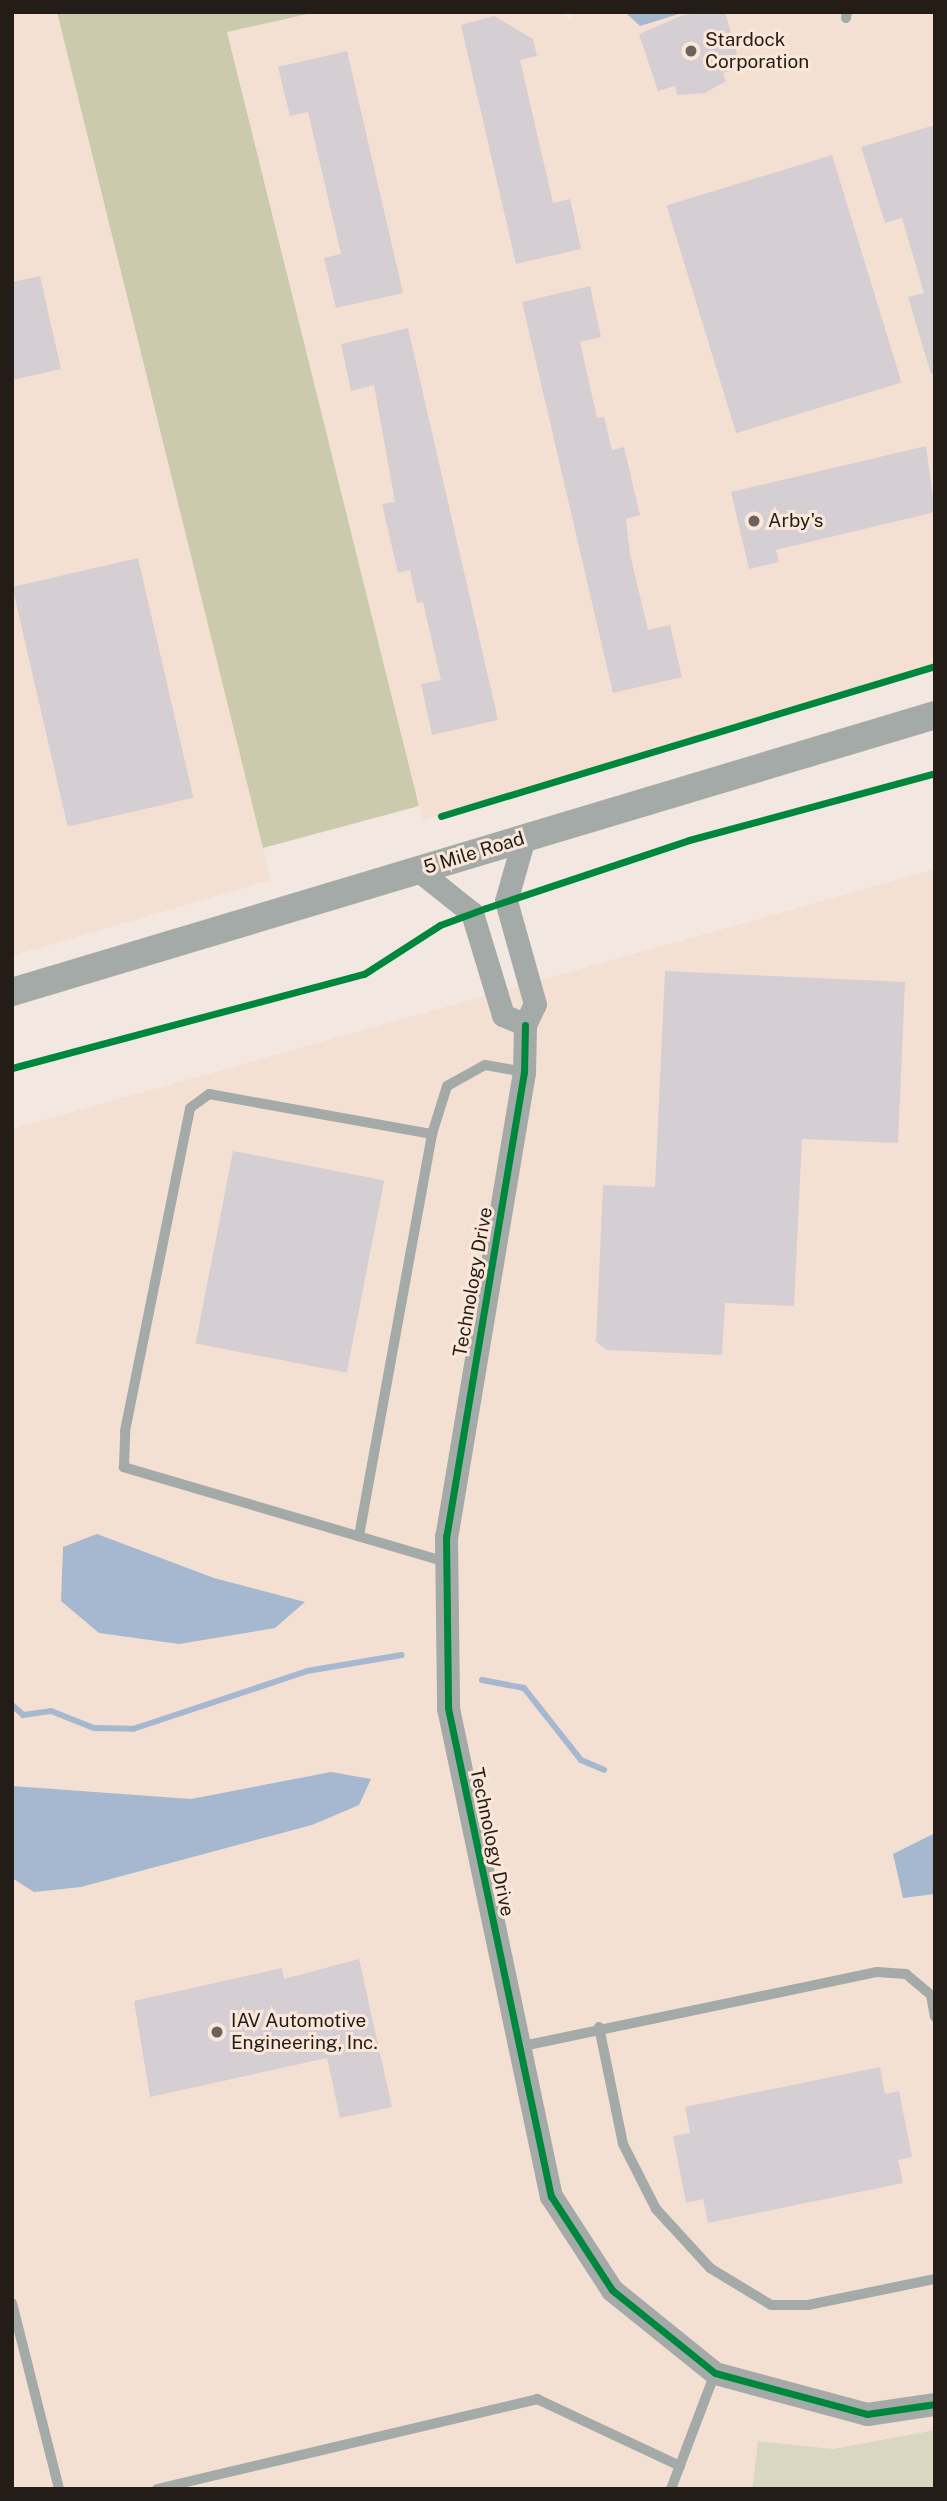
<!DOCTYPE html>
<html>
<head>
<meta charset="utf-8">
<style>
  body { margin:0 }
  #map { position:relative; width:947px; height:2501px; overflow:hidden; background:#f3e8e1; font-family:"Public Sans",sans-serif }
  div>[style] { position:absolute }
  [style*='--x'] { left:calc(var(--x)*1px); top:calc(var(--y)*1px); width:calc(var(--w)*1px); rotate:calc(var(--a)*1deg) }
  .built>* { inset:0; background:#f4e0d3 }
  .green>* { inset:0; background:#d9d7c1 }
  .forest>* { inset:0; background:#cbcaad }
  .water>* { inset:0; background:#a5b8d0 }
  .stream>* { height:6px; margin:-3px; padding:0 3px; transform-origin:3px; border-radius:3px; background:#a5b8d0 }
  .building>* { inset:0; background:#d5ced3; transform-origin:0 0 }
  .service>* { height:10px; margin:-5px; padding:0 5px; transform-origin:5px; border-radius:5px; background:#a4aaa7 }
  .minor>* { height:23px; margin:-11.5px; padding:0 11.5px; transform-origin:11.5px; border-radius:11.5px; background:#a4aaa7 }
  .tertiary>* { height:28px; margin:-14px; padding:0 14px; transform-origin:14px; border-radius:14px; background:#a4aaa7 }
  .cycleway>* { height:7px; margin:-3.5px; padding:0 3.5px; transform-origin:3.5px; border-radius:3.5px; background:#00873e }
  .dots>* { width:19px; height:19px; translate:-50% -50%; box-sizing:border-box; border:4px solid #fbe7d9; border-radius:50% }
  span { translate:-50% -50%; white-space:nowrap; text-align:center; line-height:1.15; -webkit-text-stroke:6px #fbe7d9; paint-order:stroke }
  .poi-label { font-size:19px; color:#231c17 }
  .left { translate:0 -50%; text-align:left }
  .street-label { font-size:19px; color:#231c17 }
  .frame { position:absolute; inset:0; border:14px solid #231c17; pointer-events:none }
</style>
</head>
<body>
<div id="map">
  <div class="built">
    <i style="clip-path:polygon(12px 12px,57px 12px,271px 880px,12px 956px)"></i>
    <i style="clip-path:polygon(317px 12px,561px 12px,571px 19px,570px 12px,935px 12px,935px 666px,423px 820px,227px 31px)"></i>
    <i style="clip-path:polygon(935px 869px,935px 2430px,833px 2449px,758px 2442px,752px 2489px,12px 2489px,12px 1129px)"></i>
  </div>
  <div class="green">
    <i style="clip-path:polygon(935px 2430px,935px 2489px,752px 2489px,758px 2441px,833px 2449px)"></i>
  </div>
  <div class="forest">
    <i style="clip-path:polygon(57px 12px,317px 12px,227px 32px,419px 806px,263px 848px)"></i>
  </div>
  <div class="water">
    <i style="clip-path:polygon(625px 12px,685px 12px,640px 26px)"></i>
    <i style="clip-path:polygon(97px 1534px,214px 1578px,305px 1602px,275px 1628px,179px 1644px,99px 1633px,61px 1601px,63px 1547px)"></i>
    <i style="clip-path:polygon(331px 1772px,371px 1779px,359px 1805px,312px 1825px,81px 1887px,34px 1892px,12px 1878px,12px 1786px,191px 1799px)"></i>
    <i style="clip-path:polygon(935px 1833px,935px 1894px,903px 1898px,893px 1854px)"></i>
  </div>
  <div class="stream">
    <i style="--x:482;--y:1680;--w:43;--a:10.8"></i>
    <i style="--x:524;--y:1688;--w:92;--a:51.6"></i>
    <i style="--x:581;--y:1760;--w:25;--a:23"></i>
    <i style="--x:12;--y:1705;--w:15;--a:42"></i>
    <i style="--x:23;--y:1715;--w:28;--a:-8"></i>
    <i style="--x:51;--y:1711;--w:46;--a:21.6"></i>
    <i style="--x:94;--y:1728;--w:39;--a:1"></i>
    <i style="--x:133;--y:1729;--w:183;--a:-18.4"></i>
    <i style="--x:307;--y:1671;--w:96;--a:-9.6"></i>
  </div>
  <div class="building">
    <i style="clip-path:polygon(725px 12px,741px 68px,723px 73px,726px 81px,705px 93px,677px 95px,675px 86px,658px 91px,639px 34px,683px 15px)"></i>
    <i style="clip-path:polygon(494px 16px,533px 39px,537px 56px,520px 60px,553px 203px,570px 199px,581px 249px,516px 264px,461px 25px)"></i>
    <i style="clip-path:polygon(347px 51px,403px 293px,336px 308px,324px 258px,341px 254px,308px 112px,290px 116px,278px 67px)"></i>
    <i style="clip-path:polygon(935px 125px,935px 374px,931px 374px,908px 297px,924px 293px,902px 218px,885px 223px,861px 147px)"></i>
    <i style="left:832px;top:155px;width:238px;height:173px;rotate:73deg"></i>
    <i style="clip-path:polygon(40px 276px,61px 369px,12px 380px,12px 282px)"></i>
    <i style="clip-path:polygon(590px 286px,601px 337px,580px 342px,597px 418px,604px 417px,612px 450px,624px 447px,640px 515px,626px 519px,630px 554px,648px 630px,670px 625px,682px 677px,613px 693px,522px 302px)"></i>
    <i style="clip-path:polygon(408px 328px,498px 720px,432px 735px,421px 684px,441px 680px,423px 602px,417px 603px,410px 570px,398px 573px,382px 504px,395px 502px,374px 385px,351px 391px,341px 344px)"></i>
    <i style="clip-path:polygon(926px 446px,935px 512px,776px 550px,779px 562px,749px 569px,731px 492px)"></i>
    <i style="left:138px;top:558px;width:246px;height:129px;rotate:77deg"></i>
    <i style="clip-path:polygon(665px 971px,905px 982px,898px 1143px,802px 1139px,794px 1306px,725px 1303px,722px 1355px,607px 1350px,596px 1342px,603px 1185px,655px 1187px)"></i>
    <i style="left:233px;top:1151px;width:154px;height:196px;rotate:11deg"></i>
    <i style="clip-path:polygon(359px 1959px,392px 2107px,340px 2118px,327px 2058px,150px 2097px,134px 2001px,282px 1968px,284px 1979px)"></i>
    <i style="clip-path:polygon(880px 2067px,885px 2094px,899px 2091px,912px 2157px,898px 2160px,903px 2183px,708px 2223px,703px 2199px,686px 2203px,673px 2136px,690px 2133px,685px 2107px)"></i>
  </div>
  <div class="service">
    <i style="--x:846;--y:18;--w:6;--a:-81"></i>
    <i style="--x:359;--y:1536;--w:409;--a:-79.7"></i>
    <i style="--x:446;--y:1562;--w:336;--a:-163.6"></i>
    <i style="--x:124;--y:1467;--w:36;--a:-88"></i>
    <i style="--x:125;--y:1431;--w:329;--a:-78.6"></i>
    <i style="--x:190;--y:1108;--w:24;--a:-36"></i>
    <i style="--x:209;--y:1094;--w:227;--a:10.2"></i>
    <i style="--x:432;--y:1134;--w:50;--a:-72.6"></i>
    <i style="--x:447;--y:1086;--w:43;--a:-28.9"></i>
    <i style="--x:485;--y:1065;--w:40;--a:10"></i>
    <i style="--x:599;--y:2027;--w:119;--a:78.4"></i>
    <i style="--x:623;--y:2144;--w:73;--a:63.1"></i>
    <i style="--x:656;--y:2209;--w:80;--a:47.5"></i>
    <i style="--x:710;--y:2268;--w:71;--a:31.2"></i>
    <i style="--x:771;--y:2305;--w:37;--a:0"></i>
    <i style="--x:808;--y:2305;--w:130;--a:-11.6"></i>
    <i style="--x:518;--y:2047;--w:367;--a:-11.8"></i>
    <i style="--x:877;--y:1972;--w:29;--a:4"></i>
    <i style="--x:906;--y:1974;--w:33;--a:40"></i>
    <i style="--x:931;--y:1995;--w:22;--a:80"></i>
    <i style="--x:12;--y:2303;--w:192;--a:75.8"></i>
    <i style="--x:157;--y:2489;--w:391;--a:-13.3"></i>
    <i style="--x:537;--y:2399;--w:158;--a:25.1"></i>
    <i style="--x:671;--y:2489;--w:124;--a:-69.2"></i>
  </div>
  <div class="minor">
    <i style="--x:418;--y:870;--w:69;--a:38.5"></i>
    <i style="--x:472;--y:913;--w:107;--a:73.1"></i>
    <i style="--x:503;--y:1015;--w:24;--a:24"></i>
    <i style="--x:525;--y:1025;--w:23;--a:-65"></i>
    <i style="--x:535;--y:1004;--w:107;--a:-105.7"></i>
    <i style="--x:506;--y:901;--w:66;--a:-74.1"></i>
    <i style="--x:525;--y:1025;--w:47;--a:91.2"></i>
    <i style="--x:524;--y:1072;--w:471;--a:99.5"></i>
    <i style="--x:446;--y:1536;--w:172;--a:89.3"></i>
    <i style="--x:448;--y:1708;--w:499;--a:78.1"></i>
    <i style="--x:551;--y:2196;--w:112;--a:57"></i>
    <i style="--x:612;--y:2290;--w:132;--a:38.9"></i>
    <i style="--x:715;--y:2373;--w:157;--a:15.1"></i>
    <i style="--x:867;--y:2414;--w:69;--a:-8.4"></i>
  </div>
  <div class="tertiary">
    <i style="--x:12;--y:992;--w:964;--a:-16.7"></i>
  </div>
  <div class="cycleway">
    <i style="--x:441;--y:816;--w:516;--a:-16.89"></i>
    <i style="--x:525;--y:1025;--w:47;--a:91.2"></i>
    <i style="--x:524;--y:1072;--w:471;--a:99.5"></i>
    <i style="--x:446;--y:1536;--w:172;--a:89.3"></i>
    <i style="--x:448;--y:1708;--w:499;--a:78.1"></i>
    <i style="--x:551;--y:2196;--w:112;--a:57"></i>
    <i style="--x:612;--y:2290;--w:132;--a:38.9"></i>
    <i style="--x:715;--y:2373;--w:157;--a:15.1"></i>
    <i style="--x:867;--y:2414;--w:69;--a:-8.4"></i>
    <i style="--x:12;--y:1068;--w:364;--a:-15"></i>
    <i style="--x:364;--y:974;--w:90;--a:-32.8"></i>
    <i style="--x:440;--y:925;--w:49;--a:-20.3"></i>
    <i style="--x:486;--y:908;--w:214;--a:-18.5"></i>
    <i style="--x:689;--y:840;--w:255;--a:-15.2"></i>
  </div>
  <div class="dots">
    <i style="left:691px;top:51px;background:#6c635e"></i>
    <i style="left:754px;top:521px;background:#6c635e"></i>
    <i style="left:217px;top:2032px;background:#6c635e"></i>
  </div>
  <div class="poi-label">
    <span class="left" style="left:705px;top:51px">Stardock<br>Corporation</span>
    <span class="left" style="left:768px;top:521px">Arby's</span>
    <span class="left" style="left:231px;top:2032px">IAV Automotive<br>Engineering, Inc.</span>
  </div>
  <div class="street-label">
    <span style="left:474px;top:853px;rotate:-17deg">5 Mile Road</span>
    <span style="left:473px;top:1282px;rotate:-80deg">Technology Drive</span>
    <span style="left:492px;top:1842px;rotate:78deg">Technology Drive</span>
  </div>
  <div class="frame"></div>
</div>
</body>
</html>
